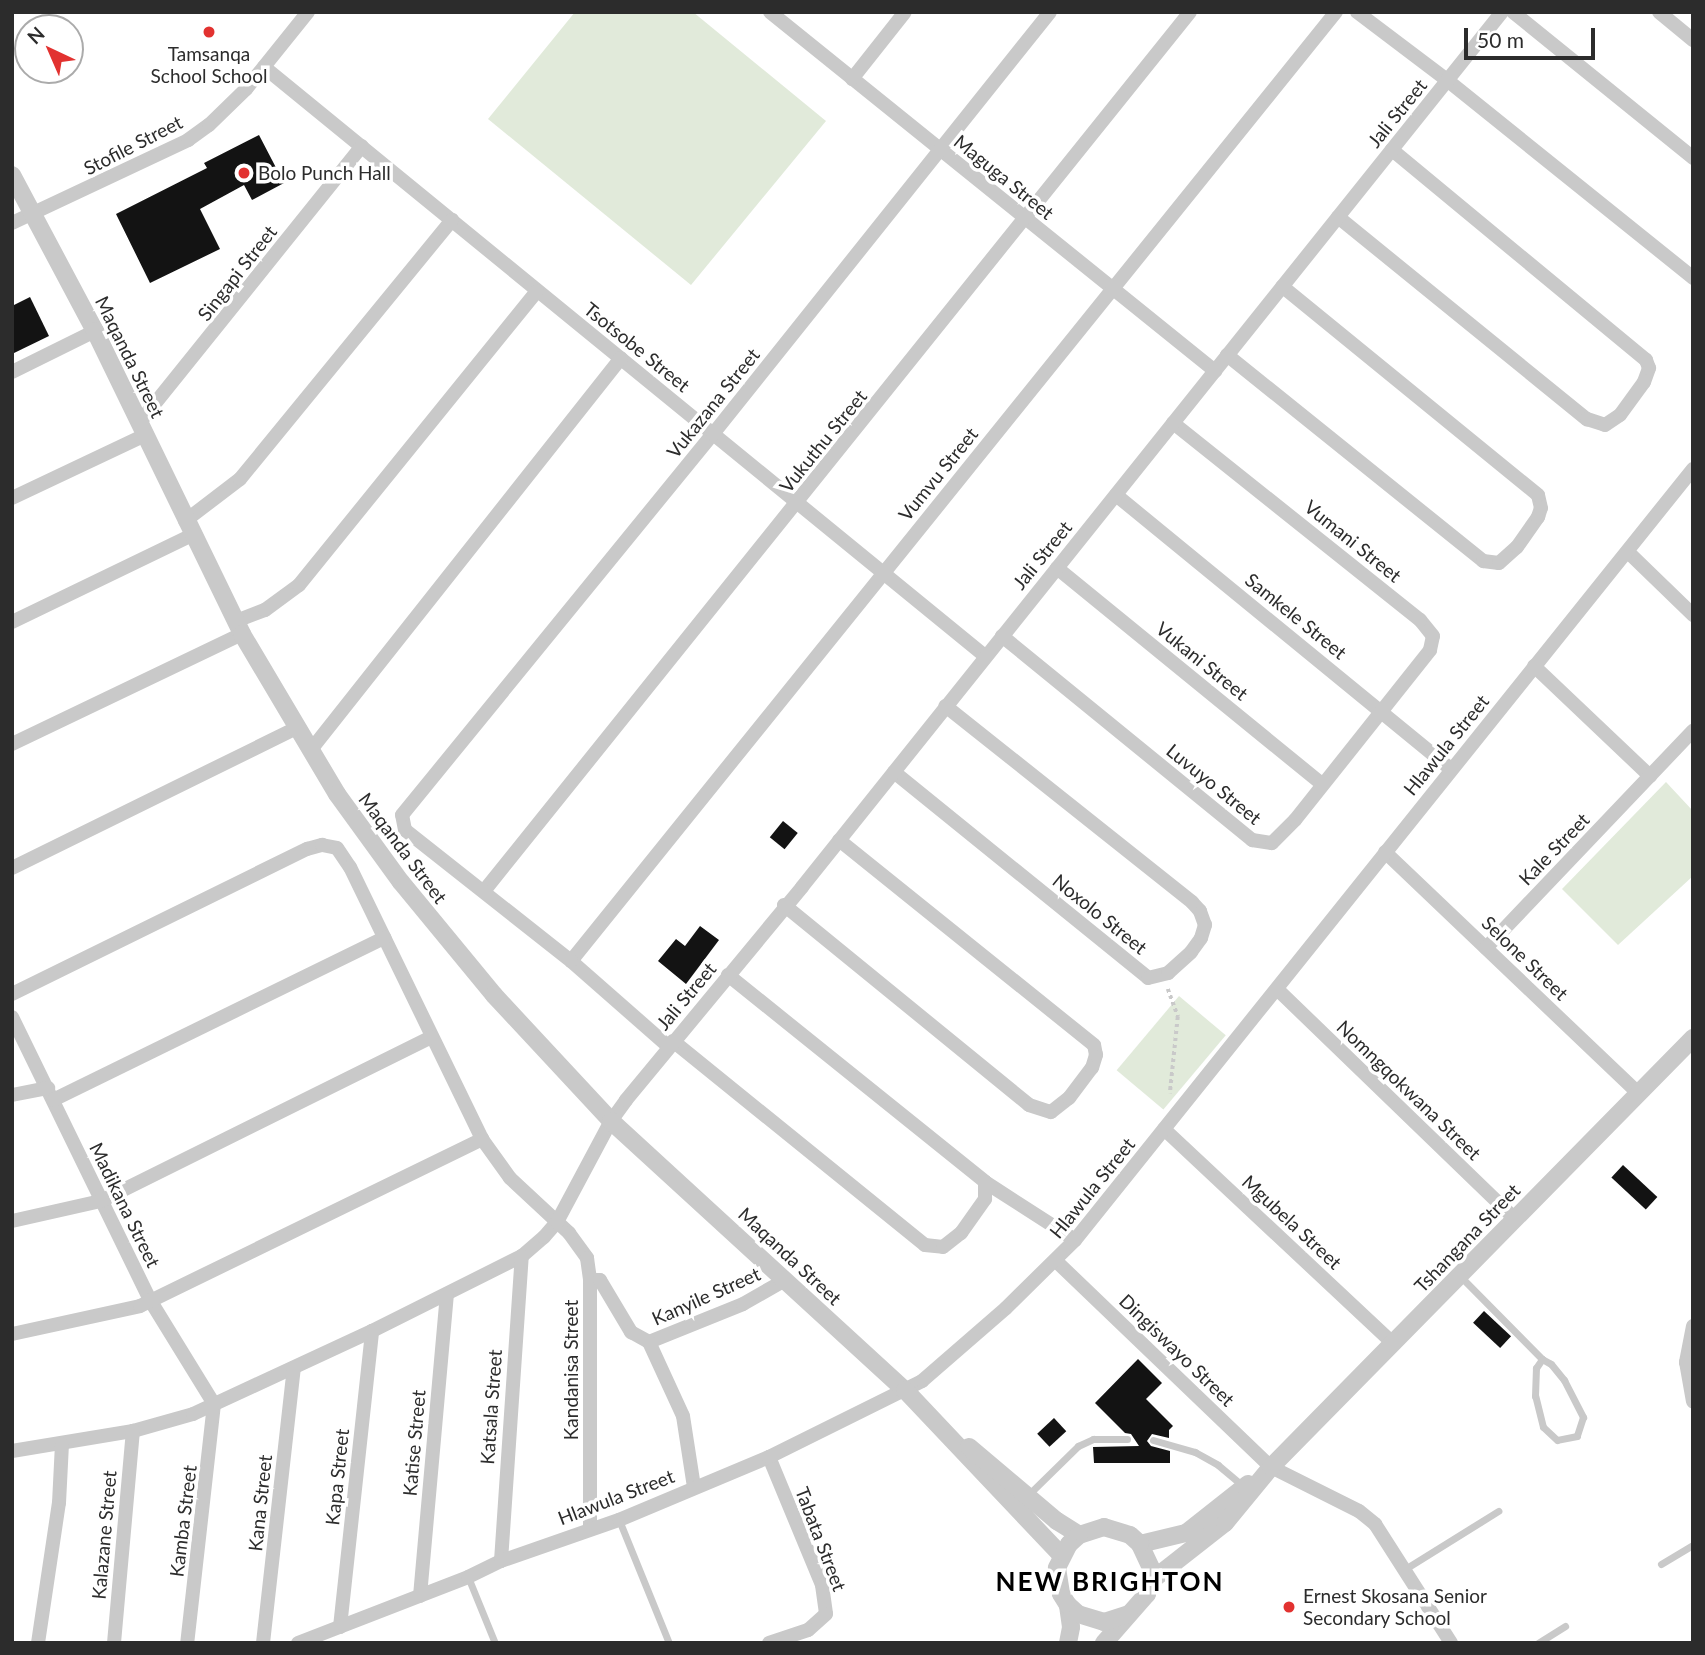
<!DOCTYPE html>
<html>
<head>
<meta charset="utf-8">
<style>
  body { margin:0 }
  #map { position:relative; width:1705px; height:1655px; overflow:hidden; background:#fff; font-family:Lato,sans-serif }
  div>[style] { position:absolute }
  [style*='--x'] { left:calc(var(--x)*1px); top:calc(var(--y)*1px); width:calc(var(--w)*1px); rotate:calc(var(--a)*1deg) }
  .green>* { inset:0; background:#e1eada; transform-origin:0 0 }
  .building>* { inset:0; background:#131313; transform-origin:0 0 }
  .path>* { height:3.5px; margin-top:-1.75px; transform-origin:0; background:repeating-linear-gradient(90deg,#c9c9c9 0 3.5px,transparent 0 7px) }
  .service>* { height:7px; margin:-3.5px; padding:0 3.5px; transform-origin:3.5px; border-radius:3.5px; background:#c9c9c9 }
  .minor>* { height:14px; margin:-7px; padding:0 7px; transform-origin:7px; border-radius:7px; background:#c9c9c9 }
  .tertiary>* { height:18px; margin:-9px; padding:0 9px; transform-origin:9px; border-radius:9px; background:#c9c9c9 }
  .dots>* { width:19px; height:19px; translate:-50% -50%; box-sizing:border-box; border:4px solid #fff; border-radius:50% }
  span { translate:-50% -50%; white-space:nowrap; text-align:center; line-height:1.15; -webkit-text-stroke:7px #fff; paint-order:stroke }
  .poi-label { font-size:19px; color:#2c2c2c }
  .left { translate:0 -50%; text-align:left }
  .street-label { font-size:19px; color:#2c2c2c }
  .district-label { font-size:26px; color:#000; font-weight:700; letter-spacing:2px }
  .frame { position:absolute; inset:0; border:14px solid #2c2c2c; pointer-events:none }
  .north { position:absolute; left:14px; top:14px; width:70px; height:70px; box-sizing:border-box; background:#fff; border:2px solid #ababab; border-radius:50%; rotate:316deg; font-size:19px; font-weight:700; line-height:28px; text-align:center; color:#2c2c2c }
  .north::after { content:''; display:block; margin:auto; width:24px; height:32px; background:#e23230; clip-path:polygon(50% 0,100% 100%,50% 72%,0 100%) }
  .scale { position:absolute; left:1464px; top:28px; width:131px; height:32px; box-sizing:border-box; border:4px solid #2c2c2c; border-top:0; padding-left:9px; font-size:21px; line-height:24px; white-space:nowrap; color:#2c2c2c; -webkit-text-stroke:5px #fff; paint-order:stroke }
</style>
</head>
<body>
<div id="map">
  <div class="green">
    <i style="clip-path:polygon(575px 12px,693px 12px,826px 121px,691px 285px,488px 119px)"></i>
    <i style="clip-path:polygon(1666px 782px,1693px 811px,1693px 876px,1618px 945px,1562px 889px)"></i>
    <i style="left:1179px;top:996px;width:61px;height:97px;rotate:40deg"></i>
  </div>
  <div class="building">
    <i style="clip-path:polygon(259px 135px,284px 183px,252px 200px,244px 185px,200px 209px,220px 249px,150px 283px,116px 214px,207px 168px,204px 163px)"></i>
    <i style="clip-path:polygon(30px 297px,49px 336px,12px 354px,12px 306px)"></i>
    <i style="left:783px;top:821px;width:19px;height:21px;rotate:39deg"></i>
    <i style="clip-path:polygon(700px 926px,719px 940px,686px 984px,658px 961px,676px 939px,685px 946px)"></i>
    <i style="left:1623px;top:1165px;width:47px;height:17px;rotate:43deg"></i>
    <i style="left:1484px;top:1311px;width:37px;height:16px;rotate:43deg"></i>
    <i style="clip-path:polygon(1138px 1359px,1162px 1383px,1146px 1399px,1173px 1426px,1169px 1430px,1169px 1438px,1152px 1434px,1147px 1441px,1151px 1446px,1170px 1451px,1170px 1463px,1094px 1463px,1093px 1447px,1139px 1446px,1131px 1434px,1125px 1433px,1095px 1403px)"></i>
    <i style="left:1054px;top:1418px;width:18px;height:23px;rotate:47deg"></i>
  </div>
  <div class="path">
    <i style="--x:1168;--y:989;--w:30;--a:70"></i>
    <i style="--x:1178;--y:1017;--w:77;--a:95.9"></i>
  </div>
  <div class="service">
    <i style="--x:1460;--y:1276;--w:117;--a:45.3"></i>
    <i style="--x:1542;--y:1359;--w:10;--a:29"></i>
    <i style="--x:1551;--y:1364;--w:21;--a:51"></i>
    <i style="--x:1564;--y:1380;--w:42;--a:62.8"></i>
    <i style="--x:1583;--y:1417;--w:20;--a:108"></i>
    <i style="--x:1577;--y:1436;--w:20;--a:169"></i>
    <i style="--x:1557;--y:1440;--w:19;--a:-137"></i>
    <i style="--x:1543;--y:1427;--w:32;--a:-104"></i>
    <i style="--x:1535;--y:1396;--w:28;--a:-88"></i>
    <i style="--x:1536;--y:1368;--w:11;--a:-56"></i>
    <i style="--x:1153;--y:1440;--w:44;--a:15.9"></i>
    <i style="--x:1195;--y:1452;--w:26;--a:29"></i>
    <i style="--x:1218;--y:1465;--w:34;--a:40"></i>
    <i style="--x:1028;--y:1495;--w:70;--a:-44.4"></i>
    <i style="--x:1078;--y:1446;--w:17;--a:-25"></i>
    <i style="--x:1093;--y:1439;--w:34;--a:0"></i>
    <i style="--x:619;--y:1520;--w:133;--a:67.9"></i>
    <i style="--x:1661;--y:1564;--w:37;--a:-31"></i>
    <i style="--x:1405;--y:1569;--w:110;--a:-31.9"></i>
    <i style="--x:468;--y:1577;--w:71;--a:67.8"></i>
    <i style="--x:1538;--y:1643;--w:32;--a:-32"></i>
  </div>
  <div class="minor">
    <i style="--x:770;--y:12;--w:572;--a:38.89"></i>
    <i style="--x:1357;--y:12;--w:113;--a:37.1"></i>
    <i style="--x:1447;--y:80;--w:316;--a:38.8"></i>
    <i style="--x:1513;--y:12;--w:232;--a:39"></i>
    <i style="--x:1659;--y:12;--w:44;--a:39.5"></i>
    <i style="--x:264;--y:67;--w:932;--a:39.25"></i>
    <i style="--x:852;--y:79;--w:85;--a:-51.7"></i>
    <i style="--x:1338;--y:217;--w:321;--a:39.1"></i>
    <i style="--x:1587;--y:419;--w:19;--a:18"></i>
    <i style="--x:1605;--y:425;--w:18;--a:-34"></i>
    <i style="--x:1620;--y:415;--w:41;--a:-54"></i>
    <i style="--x:1644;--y:382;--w:15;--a:-70"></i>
    <i style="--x:1649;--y:368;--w:9;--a:-111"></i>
    <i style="--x:1646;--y:360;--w:330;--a:-140.4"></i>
    <i style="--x:12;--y:223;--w:195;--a:-25.2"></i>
    <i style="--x:188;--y:140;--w:26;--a:-36"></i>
    <i style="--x:209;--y:125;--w:52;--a:-44.2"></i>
    <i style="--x:246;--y:89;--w:99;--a:-51.2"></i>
    <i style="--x:1227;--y:355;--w:329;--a:38.8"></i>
    <i style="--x:1483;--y:561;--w:16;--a:7"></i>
    <i style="--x:1499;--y:563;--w:24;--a:-42"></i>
    <i style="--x:1517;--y:547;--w:37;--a:-55"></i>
    <i style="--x:1538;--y:517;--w:9;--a:-72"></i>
    <i style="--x:1541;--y:508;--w:13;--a:-103"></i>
    <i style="--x:1538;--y:495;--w:330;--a:-140.8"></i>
    <i style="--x:12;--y:372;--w:93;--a:-26.3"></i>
    <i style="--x:140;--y:422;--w:354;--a:-51.2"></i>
    <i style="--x:1116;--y:495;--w:433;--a:39.3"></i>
    <i style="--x:12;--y:498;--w:147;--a:-25.3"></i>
    <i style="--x:185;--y:521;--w:69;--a:-37.4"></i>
    <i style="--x:240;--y:479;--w:335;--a:-50.7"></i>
    <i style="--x:1628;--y:552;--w:91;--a:44.1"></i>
    <i style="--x:1057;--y:568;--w:342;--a:39.2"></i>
    <i style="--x:236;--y:621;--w:31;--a:-21"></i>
    <i style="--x:265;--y:610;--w:42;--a:-36.3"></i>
    <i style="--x:299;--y:585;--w:378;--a:-51"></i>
    <i style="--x:12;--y:622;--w:200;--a:-25.8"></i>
    <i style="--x:1002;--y:636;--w:323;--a:39.2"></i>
    <i style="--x:1252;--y:840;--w:20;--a:9"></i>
    <i style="--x:1272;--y:843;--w:33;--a:-45"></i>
    <i style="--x:1295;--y:820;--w:217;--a:-51.5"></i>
    <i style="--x:1430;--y:650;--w:14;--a:-78"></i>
    <i style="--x:1433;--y:636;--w:21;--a:-129"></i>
    <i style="--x:1420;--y:620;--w:316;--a:-141.4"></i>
    <i style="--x:1534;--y:666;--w:160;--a:43.5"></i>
    <i style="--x:12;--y:744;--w:255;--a:-25.6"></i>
    <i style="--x:310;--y:751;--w:501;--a:-51.64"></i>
    <i style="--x:894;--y:772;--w:327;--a:39"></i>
    <i style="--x:1148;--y:978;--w:21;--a:-14"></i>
    <i style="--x:1168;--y:973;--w:31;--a:-42"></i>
    <i style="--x:1191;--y:952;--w:17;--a:-54"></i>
    <i style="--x:1201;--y:938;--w:14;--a:-73"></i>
    <i style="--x:1205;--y:925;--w:15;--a:-110"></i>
    <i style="--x:1200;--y:911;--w:12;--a:-132"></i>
    <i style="--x:1192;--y:902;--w:315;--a:-141.5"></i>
    <i style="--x:1385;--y:852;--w:349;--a:43.6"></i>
    <i style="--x:12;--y:868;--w:317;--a:-26.2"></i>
    <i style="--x:484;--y:891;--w:1127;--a:-51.23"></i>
    <i style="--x:784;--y:905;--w:316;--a:39.2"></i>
    <i style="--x:1029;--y:1105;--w:23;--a:18"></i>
    <i style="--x:1051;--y:1112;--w:23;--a:-38"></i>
    <i style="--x:1069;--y:1098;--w:38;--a:-53"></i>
    <i style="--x:1092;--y:1068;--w:14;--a:-73"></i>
    <i style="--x:1096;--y:1055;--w:10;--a:-101"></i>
    <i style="--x:1094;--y:1045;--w:327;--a:-141.2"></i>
    <i style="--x:1486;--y:948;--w:300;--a:-46.4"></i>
    <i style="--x:571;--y:961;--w:1219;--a:-51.13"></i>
    <i style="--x:728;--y:975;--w:330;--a:38.8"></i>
    <i style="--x:985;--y:1182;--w:107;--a:32.8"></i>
    <i style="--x:1277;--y:989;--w:331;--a:44"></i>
    <i style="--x:12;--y:994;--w:329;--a:-26.2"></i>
    <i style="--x:307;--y:849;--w:16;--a:-15"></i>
    <i style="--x:322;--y:845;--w:15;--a:11"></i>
    <i style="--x:337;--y:848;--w:23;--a:56"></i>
    <i style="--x:350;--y:867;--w:302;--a:64.1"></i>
    <i style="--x:482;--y:1139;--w:48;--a:54.3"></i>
    <i style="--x:510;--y:1178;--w:81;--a:43"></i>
    <i style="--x:569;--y:1233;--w:31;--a:54"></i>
    <i style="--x:587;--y:1258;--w:22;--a:82"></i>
    <i style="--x:590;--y:1280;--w:249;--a:90"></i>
    <i style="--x:12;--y:1017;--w:315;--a:64"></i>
    <i style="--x:150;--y:1300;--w:122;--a:58.4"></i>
    <i style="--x:214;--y:1404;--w:241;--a:96.4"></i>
    <i style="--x:673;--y:1041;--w:324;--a:39"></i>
    <i style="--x:925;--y:1245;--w:18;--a:6"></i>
    <i style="--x:943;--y:1247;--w:23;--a:-38"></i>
    <i style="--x:961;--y:1233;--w:42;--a:-54.8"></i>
    <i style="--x:985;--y:1199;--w:17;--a:-90"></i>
    <i style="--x:669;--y:1047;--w:130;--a:-138.7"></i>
    <i style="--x:571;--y:961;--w:211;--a:-141.7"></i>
    <i style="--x:405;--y:830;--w:15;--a:-101"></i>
    <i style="--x:402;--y:815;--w:492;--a:-50.8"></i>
    <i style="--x:713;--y:434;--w:540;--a:-51.39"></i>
    <i style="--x:12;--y:1095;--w:37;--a:-11"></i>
    <i style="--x:53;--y:1100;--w:369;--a:-26.1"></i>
    <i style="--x:1164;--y:1129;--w:313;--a:43.1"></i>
    <i style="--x:12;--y:1221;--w:91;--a:-12.7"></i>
    <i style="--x:101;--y:1201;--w:369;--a:-26.4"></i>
    <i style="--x:1056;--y:1261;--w:298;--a:43.8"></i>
    <i style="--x:1271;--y:1467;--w:98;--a:26.6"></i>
    <i style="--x:1359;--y:1511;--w:21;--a:39"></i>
    <i style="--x:1375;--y:1524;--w:141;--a:57.4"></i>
    <i style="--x:590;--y:1280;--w:10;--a:0"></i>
    <i style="--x:600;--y:1280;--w:61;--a:59.2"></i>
    <i style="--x:631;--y:1332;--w:21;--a:29"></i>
    <i style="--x:649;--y:1342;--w:101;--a:-22"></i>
    <i style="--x:743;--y:1304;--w:48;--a:-29.7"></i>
    <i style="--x:1693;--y:1326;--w:37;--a:101"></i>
    <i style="--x:1686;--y:1362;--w:40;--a:80"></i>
    <i style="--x:12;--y:1334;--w:131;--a:-12.3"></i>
    <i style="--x:140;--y:1306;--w:381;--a:-26"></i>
    <i style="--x:649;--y:1342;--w:81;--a:65.3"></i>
    <i style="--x:683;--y:1416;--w:72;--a:81.2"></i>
    <i style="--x:12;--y:1451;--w:123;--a:-9.4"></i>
    <i style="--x:133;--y:1431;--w:62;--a:-15.8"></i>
    <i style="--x:193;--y:1414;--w:197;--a:-24.9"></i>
    <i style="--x:372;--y:1331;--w:168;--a:-26.6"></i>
    <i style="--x:522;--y:1256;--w:29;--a:-41"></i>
    <i style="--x:544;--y:1237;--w:20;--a:-49"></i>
    <i style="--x:557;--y:1222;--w:115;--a:-61.9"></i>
    <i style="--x:611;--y:1121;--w:26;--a:-54"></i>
    <i style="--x:626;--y:1100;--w:276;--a:-50.4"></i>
    <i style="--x:802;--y:887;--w:1121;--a:-51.34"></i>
    <i style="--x:769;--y:1457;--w:139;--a:67.5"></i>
    <i style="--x:822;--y:1585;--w:29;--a:82"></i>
    <i style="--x:826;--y:1614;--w:24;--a:138"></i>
    <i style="--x:808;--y:1630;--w:41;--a:161.6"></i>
    <i style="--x:501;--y:1561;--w:306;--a:-86.1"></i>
    <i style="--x:420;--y:1596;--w:303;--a:-84.9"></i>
    <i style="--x:340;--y:1627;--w:298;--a:-83.8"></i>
    <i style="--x:38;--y:1643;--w:142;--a:-81.5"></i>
    <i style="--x:59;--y:1503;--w:59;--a:-87.1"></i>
    <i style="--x:114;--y:1643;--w:213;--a:-84.9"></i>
    <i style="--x:263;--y:1643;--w:277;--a:-83.6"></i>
    <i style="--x:298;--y:1643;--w:182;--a:-21.2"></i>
    <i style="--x:468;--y:1577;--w:37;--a:-26"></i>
    <i style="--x:501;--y:1561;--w:125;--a:-19.2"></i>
    <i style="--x:619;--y:1520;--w:163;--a:-22.8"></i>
    <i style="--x:769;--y:1457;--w:171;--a:-26.4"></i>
    <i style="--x:922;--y:1381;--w:111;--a:-41"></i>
    <i style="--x:1006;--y:1308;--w:97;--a:-44.6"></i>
    <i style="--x:1075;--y:1240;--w:988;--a:-51.29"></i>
  </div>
  <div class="tertiary">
    <i style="--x:12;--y:175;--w:177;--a:62"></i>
    <i style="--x:95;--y:331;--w:337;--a:64.1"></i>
    <i style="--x:242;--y:634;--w:186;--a:59.3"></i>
    <i style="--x:337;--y:794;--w:109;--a:54"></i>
    <i style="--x:401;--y:882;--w:146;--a:50.5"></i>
    <i style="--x:494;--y:995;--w:172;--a:47.1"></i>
    <i style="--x:611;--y:1121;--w:398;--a:42.5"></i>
    <i style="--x:905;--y:1390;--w:227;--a:46.6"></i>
    <i style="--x:969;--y:1447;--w:115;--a:40.1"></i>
    <i style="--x:1057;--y:1521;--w:26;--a:32"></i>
    <i style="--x:1140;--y:1544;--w:47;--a:-13.4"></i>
    <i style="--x:1186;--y:1533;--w:79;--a:-38.3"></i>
    <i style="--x:1151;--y:1581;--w:94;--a:-38.1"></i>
    <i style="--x:1225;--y:1523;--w:72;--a:-50.6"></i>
    <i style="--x:1271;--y:1467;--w:602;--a:-45.47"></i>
    <i style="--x:1068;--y:1643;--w:16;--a:-79"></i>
    <i style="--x:1071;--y:1627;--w:22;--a:-98"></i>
    <i style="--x:1104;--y:1643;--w:65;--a:-48.7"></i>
    <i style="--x:1147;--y:1594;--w:26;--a:-81"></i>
    <i style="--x:1151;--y:1568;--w:26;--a:-115"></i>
    <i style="--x:1140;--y:1544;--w:13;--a:-138"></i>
    <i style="--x:1130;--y:1535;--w:27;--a:-163"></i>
    <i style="--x:1104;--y:1527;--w:26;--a:162"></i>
    <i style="--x:1079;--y:1535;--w:13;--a:138"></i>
    <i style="--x:1069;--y:1544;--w:27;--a:117"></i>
    <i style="--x:1057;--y:1568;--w:26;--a:81"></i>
    <i style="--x:1061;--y:1594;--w:13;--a:58"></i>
    <i style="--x:1068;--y:1605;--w:13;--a:42"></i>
    <i style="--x:1078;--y:1614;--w:27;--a:17"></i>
    <i style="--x:1104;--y:1622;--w:26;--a:-18"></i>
  </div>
  <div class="dots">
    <i style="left:209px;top:32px;background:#e23230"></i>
    <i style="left:244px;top:173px;background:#e23230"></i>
    <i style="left:1289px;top:1607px;background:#e23230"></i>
  </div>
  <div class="poi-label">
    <span style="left:209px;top:65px">Tamsanqa<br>School School</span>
    <span class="left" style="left:258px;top:173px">Bolo Punch Hall</span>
    <span class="left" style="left:1303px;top:1607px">Ernest Skosana Senior<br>Secondary School</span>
  </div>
  <div class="street-label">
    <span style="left:1397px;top:113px;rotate:-51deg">Jali Street</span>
    <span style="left:133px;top:145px;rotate:-27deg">Stofile Street</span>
    <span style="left:1004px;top:177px;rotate:39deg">Maguga Street</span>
    <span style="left:237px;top:273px;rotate:-52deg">Singapi Street</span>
    <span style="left:637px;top:347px;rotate:39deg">Tsotsobe Street</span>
    <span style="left:130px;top:357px;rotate:64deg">Maqanda Street</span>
    <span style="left:713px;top:403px;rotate:-51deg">Vukazana Street</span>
    <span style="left:823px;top:441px;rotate:-51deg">Vukuthu Street</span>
    <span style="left:938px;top:474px;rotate:-51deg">Vumvu Street</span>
    <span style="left:1353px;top:541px;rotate:39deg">Vumani Street</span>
    <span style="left:1042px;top:555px;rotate:-51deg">Jali Street</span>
    <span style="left:1296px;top:616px;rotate:39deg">Samkele Street</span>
    <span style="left:1202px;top:661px;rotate:39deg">Vukani Street</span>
    <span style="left:1446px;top:745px;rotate:-51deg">Hlawula Street</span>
    <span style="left:1214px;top:784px;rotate:39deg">Luvuyo Street</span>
    <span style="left:403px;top:848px;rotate:53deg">Maqanda Street</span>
    <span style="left:1554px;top:849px;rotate:-46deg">Kale Street</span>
    <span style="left:1100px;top:914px;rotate:39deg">Noxolo Street</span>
    <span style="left:1525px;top:958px;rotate:44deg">Selone Street</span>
    <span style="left:686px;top:996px;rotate:-50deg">Jali Street</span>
    <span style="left:1409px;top:1090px;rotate:44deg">Nomngqokwana Street</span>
    <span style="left:1092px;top:1188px;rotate:-51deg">Hlawula Street</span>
    <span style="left:125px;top:1205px;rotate:64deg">Madikana Street</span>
    <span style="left:1292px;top:1222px;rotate:43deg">Mgubela Street</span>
    <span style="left:1467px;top:1238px;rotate:-46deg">Tshangana Street</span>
    <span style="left:790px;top:1256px;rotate:43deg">Maqanda Street</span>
    <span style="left:706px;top:1296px;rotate:-24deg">Kanyile Street</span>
    <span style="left:1177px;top:1350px;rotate:44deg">Dingiswayo Street</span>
    <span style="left:571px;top:1370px;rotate:-90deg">Kandanisa Street</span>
    <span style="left:491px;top:1407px;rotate:-86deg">Katsala Street</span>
    <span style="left:414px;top:1443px;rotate:-85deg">Katise Street</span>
    <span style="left:337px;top:1477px;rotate:-84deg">Kapa Street</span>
    <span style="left:616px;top:1497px;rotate:-21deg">Hlawula Street</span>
    <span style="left:260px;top:1503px;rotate:-84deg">Kana Street</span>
    <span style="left:183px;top:1521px;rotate:-83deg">Kamba Street</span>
    <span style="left:104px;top:1535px;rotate:-85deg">Kalazane Street</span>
    <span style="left:821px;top:1539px;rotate:69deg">Tabata Street</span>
  </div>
  <div class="district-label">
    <span style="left:1110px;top:1582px">NEW BRIGHTON</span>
  </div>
  <div class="frame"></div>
  <div class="north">N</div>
  <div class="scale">50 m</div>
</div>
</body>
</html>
